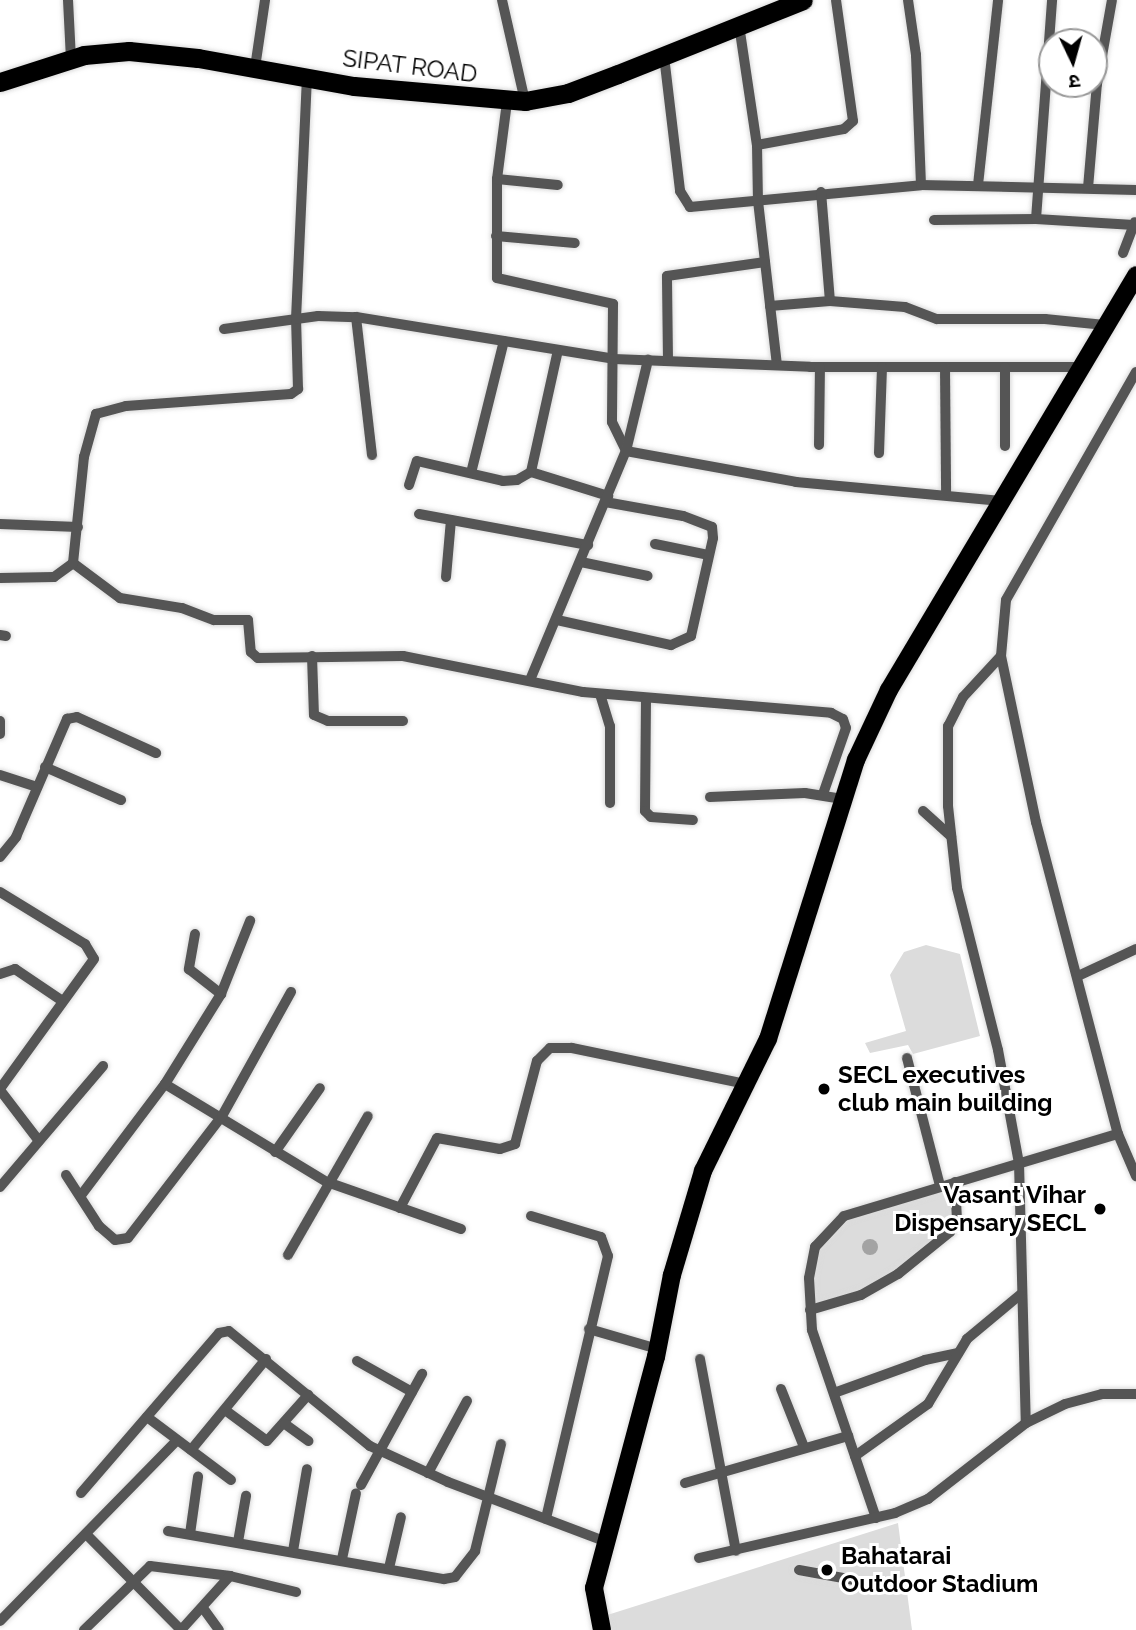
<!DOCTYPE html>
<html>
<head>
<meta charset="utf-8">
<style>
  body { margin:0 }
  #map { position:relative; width:1136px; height:1630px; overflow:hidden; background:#fff; font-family:Raleway,"Noto Sans Devanagari",sans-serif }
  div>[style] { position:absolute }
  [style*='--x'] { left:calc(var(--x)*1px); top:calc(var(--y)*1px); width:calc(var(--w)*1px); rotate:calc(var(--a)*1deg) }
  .green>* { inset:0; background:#dcdcdc }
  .water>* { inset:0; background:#a3a3a3 }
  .round { border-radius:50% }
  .roads { filter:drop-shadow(0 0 2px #dbdbdb) drop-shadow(0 0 2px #dbdbdb) }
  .minor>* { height:10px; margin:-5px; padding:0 5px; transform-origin:5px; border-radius:5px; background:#555 }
  .primary>* { height:18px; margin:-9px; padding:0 9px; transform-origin:9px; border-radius:9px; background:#000 }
  .trunk>* { height:19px; margin:-9.5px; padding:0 9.5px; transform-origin:9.5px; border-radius:9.5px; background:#000 }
  .dots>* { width:19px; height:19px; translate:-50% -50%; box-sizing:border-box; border:4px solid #fff; border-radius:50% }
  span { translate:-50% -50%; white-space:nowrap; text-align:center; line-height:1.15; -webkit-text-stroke:6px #fff; paint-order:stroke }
  .street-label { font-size:24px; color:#000 }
  .poi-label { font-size:24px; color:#000; font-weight:700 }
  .left { translate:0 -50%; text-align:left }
  .right { translate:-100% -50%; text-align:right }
  .north { position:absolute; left:1038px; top:28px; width:70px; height:70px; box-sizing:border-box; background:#fff; border:2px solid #999; border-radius:50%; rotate:175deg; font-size:19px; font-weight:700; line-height:28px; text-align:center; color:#000 }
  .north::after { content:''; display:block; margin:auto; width:24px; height:32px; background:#000; clip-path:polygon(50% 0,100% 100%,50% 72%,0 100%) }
</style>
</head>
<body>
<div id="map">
  <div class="green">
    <i style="clip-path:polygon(926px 945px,960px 954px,980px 1036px,913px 1054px,908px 1045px,870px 1053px,865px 1043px,906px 1031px,890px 975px,904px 952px)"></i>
    <i style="clip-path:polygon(955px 1182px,958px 1205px,950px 1232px,861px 1295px,812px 1308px,815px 1247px,835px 1224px)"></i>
    <i style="clip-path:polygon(898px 1523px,912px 1630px,601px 1630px,601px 1617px)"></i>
  </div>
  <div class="water">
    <i class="round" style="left:862px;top:1239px;width:16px;height:16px"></i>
  </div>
  <div class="roads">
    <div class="minor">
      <i style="--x:68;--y:0;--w:59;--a:87.1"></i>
      <i style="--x:502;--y:0;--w:104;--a:77.2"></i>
      <i style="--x:908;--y:0;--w:56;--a:81.7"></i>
      <i style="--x:916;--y:55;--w:130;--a:87.8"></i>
      <i style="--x:739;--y:25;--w:121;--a:81.5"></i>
      <i style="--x:757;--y:145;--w:56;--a:89"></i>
      <i style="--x:758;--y:201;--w:165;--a:83.4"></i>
      <i style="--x:664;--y:56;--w:136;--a:83.2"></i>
      <i style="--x:680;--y:191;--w:19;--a:58"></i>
      <i style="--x:690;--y:207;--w:232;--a:-5.4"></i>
      <i style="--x:921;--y:185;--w:215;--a:1.3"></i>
      <i style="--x:256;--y:61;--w:62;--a:-81.6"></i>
      <i style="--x:507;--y:102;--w:78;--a:97.4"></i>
      <i style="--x:497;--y:179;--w:99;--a:90"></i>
      <i style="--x:497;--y:278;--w:119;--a:12.6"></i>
      <i style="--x:613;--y:304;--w:118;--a:90.5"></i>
      <i style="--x:612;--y:422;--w:32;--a:64"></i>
      <i style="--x:626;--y:451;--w:173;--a:10.3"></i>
      <i style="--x:796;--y:482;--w:206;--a:5.3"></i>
      <i style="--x:757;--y:145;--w:88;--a:-10.4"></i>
      <i style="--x:844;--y:129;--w:12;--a:-42"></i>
      <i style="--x:853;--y:121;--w:122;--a:-98"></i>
      <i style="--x:497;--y:179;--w:61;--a:5.6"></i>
      <i style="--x:978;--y:185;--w:186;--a:-83.8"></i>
      <i style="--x:1088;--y:188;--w:104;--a:-85.1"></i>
      <i style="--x:1097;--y:84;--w:85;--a:-79.9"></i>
      <i style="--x:821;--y:192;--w:109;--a:85.3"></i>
      <i style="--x:1036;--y:219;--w:220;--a:-85.8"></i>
      <i style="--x:934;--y:220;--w:102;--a:-0.6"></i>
      <i style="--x:1036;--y:219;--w:98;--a:3.5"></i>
      <i style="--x:496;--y:236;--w:79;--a:5.1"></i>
      <i style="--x:1123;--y:253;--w:33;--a:-69"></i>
      <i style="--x:770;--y:306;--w:60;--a:-4.8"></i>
      <i style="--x:830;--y:301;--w:75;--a:4.6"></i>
      <i style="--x:905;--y:307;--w:34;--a:21"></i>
      <i style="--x:937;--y:319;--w:108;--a:0"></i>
      <i style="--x:1045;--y:319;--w:60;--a:5.7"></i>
      <i style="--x:356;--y:317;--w:139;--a:83.4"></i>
      <i style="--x:224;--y:329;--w:95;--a:-7.9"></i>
      <i style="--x:318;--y:316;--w:38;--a:2"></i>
      <i style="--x:356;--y:317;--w:261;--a:9.2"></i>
      <i style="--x:614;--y:359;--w:196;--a:2.3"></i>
      <i style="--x:810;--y:367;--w:273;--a:0"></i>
      <i style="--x:558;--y:350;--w:125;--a:102.5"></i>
      <i style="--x:531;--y:472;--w:81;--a:17.3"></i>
      <i style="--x:668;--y:361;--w:85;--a:-90.7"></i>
      <i style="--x:667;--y:276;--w:99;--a:-8.1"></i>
      <i style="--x:945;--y:367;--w:126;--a:89.5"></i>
      <i style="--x:1136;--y:372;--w:262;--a:119.7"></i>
      <i style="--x:1006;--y:600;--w:56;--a:95.1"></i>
      <i style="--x:1001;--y:656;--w:170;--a:78.1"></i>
      <i style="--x:1036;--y:822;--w:323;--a:75.3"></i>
      <i style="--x:1118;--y:1134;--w:46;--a:66.8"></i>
      <i style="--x:819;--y:445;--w:78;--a:-89.3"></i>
      <i style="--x:1005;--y:446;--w:79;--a:-90"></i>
      <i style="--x:879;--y:453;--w:86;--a:-88"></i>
      <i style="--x:471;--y:473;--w:136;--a:-76"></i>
      <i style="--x:409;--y:485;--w:25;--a:-72"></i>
      <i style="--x:417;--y:461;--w:88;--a:13.1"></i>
      <i style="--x:503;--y:481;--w:14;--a:-4"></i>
      <i style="--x:517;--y:480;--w:16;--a:-30"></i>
      <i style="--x:419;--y:514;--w:172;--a:10.4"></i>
      <i style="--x:0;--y:524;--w:78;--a:2.2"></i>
      <i style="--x:655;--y:544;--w:54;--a:11.7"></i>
      <i style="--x:581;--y:562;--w:68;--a:11.8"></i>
      <i style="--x:73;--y:563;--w:59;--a:36.7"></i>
      <i style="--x:120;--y:598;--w:63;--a:9.2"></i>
      <i style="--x:182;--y:608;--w:34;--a:21"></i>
      <i style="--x:214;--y:620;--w:34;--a:0"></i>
      <i style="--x:248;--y:620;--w:32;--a:85"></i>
      <i style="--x:251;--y:652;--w:9;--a:41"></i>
      <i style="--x:258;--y:658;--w:145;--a:-0.8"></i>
      <i style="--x:403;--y:656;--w:184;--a:11.3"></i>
      <i style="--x:583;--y:692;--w:249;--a:4.8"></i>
      <i style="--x:831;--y:713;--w:13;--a:27"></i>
      <i style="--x:843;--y:719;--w:9;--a:72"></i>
      <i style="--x:846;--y:728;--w:70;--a:109.2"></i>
      <i style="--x:446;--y:577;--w:57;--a:-85"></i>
      <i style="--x:0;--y:578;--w:54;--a:-1.1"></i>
      <i style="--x:54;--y:577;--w:24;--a:-36"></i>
      <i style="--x:73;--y:563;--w:107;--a:-84.1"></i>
      <i style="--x:84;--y:457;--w:45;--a:-74.4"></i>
      <i style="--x:96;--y:414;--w:31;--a:-15"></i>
      <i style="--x:126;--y:406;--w:165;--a:-4.2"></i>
      <i style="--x:291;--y:394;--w:9;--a:-36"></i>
      <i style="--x:298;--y:389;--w:70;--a:-91.6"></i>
      <i style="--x:296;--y:319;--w:244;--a:-87.4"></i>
      <i style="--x:557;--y:620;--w:117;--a:12.4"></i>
      <i style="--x:671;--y:645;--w:22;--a:-24"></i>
      <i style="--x:691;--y:636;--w:100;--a:-77.3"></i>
      <i style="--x:713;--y:538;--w:11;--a:-95"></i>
      <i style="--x:712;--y:527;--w:31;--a:-159"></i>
      <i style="--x:683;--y:516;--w:79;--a:-169.8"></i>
      <i style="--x:0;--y:635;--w:6;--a:9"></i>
      <i style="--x:312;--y:656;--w:59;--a:88.1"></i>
      <i style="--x:314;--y:715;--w:15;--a:23"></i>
      <i style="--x:328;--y:721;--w:75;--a:0"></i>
      <i style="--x:1001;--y:656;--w:56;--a:132.8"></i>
      <i style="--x:963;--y:697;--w:33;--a:117"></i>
      <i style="--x:948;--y:726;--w:80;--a:90"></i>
      <i style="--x:948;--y:806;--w:82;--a:83.7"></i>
      <i style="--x:957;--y:888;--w:167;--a:75.8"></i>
      <i style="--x:998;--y:1050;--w:115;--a:79.5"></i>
      <i style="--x:1019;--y:1163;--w:260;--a:88.5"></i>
      <i style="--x:530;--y:680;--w:248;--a:-67.3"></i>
      <i style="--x:626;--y:451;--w:94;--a:-76.4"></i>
      <i style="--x:600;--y:694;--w:34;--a:73"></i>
      <i style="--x:610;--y:726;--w:77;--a:90"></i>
      <i style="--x:646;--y:698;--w:113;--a:90.5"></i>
      <i style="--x:645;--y:811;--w:8;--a:45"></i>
      <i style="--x:651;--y:817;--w:42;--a:4.1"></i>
      <i style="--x:0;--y:721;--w:13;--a:90"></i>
      <i style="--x:45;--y:767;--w:83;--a:23.5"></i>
      <i style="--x:0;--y:775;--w:39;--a:18"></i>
      <i style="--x:710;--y:797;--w:95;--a:-2.4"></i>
      <i style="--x:805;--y:793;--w:38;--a:9"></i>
      <i style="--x:923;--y:811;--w:38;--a:42"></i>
      <i style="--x:0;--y:857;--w:26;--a:-51"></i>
      <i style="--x:16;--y:837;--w:129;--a:-66.6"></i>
      <i style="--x:67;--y:719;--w:10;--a:-11"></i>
      <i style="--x:77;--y:717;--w:87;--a:24.5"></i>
      <i style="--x:0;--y:892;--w:100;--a:31.5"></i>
      <i style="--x:85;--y:944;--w:17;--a:59"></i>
      <i style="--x:94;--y:959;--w:160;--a:125.9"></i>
      <i style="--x:195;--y:934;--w:36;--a:100"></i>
      <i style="--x:189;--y:969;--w:41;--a:38"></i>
      <i style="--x:0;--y:974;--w:16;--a:-18"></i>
      <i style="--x:15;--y:969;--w:55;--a:34"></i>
      <i style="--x:1078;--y:976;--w:64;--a:-25"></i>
      <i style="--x:907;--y:1058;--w:132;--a:75.5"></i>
      <i style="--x:165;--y:1084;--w:189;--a:31.2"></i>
      <i style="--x:327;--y:1182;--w:142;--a:19.3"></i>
      <i style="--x:0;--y:1090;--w:64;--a:52.6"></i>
      <i style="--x:275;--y:1152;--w:78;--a:-54.9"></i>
      <i style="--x:66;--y:1175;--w:61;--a:57.1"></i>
      <i style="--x:99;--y:1226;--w:21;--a:41"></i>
      <i style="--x:115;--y:1240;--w:13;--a:-9"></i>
      <i style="--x:128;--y:1238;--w:154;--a:-52.4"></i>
      <i style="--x:222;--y:1116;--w:142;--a:-60.9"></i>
      <i style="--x:0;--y:1187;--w:159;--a:-49.6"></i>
      <i style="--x:82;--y:1194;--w:138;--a:-53"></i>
      <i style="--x:165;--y:1084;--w:106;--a:-58.1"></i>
      <i style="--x:221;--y:994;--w:79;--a:-68.3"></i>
      <i style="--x:400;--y:1208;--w:79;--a:-62.1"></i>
      <i style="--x:437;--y:1138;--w:64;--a:9.9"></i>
      <i style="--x:500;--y:1149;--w:16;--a:-18"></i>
      <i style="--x:515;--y:1144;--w:86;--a:-75.2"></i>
      <i style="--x:537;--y:1061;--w:18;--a:-45"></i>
      <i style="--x:550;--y:1048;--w:22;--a:0"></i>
      <i style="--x:572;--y:1048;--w:178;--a:11.7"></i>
      <i style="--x:531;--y:1216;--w:73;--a:16.7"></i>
      <i style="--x:601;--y:1237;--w:20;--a:70"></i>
      <i style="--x:608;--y:1256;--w:270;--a:103.3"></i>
      <i style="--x:288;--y:1255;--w:160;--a:-60.1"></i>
      <i style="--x:810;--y:1310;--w:53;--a:-16.4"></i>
      <i style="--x:861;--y:1295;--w:43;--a:-29.6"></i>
      <i style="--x:898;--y:1274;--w:67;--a:-38.9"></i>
      <i style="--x:950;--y:1232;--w:14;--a:-60"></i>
      <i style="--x:957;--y:1220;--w:38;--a:-93"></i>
      <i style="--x:589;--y:1329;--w:72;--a:16.2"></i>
      <i style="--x:700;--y:1359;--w:195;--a:79.4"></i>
      <i style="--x:357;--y:1361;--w:63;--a:29.4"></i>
      <i style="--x:781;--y:1389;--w:62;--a:68.4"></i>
      <i style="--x:834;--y:1393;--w:97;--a:-19.9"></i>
      <i style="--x:925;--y:1360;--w:34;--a:-12"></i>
      <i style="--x:225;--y:1410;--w:52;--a:36.4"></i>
      <i style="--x:267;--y:1441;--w:62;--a:-48.3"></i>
      <i style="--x:147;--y:1417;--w:105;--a:36.9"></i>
      <i style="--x:285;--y:1424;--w:29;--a:36"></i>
      <i style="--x:191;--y:1450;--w:118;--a:-50.5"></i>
      <i style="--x:855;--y:1456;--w:90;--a:-35.5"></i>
      <i style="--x:928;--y:1404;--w:76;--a:-59"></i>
      <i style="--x:967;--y:1339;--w:70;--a:-39.8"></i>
      <i style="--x:428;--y:1473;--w:82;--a:-61.6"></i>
      <i style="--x:685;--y:1483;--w:170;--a:-16.1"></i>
      <i style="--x:361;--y:1485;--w:127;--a:-61.2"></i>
      <i style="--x:81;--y:1493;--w:211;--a:-49.2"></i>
      <i style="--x:219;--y:1333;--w:10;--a:-11"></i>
      <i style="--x:229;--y:1331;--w:182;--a:39.2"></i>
      <i style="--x:370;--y:1446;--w:86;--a:24.8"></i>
      <i style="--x:448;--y:1482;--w:170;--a:20.7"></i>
      <i style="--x:876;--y:1518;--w:199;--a:-108.8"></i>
      <i style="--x:812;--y:1330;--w:52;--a:-93.3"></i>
      <i style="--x:809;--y:1278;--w:32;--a:-79"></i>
      <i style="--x:815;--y:1247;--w:42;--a:-46.9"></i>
      <i style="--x:844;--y:1216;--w:286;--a:-16.7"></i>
      <i style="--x:168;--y:1531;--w:280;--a:9.9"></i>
      <i style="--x:444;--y:1579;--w:11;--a:-10"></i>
      <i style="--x:455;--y:1577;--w:33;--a:-52"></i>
      <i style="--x:475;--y:1551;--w:110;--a:-76.3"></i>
      <i style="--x:190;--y:1534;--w:58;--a:-82"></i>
      <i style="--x:87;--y:1535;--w:134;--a:45.3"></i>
      <i style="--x:238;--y:1542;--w:47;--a:-80.1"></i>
      <i style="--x:293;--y:1551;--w:83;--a:-80.3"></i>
      <i style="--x:699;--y:1558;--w:201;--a:-12.9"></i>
      <i style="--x:895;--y:1513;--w:36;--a:-23"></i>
      <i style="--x:928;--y:1499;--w:124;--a:-37.8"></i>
      <i style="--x:1026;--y:1423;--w:43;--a:-26"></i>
      <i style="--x:1065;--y:1404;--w:38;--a:-15"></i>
      <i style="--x:1102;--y:1394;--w:34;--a:0"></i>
      <i style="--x:342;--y:1559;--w:67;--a:-78"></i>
      <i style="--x:389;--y:1568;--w:52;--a:-76.8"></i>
      <i style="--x:799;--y:1570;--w:56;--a:10.3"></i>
      <i style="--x:203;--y:1608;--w:27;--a:54"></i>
      <i style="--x:0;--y:1621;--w:253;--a:-45.6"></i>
      <i style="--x:84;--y:1630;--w:92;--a:-44.1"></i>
      <i style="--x:150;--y:1566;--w:81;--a:7.1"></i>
      <i style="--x:230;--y:1576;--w:68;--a:13.6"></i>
      <i style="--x:181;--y:1630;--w:73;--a:-47.8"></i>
    </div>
    <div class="primary">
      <i style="--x:602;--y:1630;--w:43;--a:-100.8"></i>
      <i style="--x:594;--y:1588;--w:239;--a:-75"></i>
      <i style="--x:656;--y:1357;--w:84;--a:-79"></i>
      <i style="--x:672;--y:1275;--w:109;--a:-73.4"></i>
      <i style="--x:703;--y:1171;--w:147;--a:-63.8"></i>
      <i style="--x:768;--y:1039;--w:293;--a:-72.5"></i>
      <i style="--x:856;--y:760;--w:77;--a:-64.8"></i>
      <i style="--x:889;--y:690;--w:483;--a:-59.2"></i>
    </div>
    <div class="trunk">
      <i style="--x:0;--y:82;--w:88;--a:-17.8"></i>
      <i style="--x:84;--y:55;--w:45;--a:-5.1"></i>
      <i style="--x:129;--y:51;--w:69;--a:5.8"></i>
      <i style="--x:198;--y:58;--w:158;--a:10.2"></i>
      <i style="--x:354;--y:86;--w:172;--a:5"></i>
      <i style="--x:525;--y:101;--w:44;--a:-10.5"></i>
      <i style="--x:568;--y:93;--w:53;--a:-20.8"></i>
      <i style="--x:618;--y:74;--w:199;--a:-21.8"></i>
    </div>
  </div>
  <div class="dots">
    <i style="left:824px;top:1089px;background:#000"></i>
    <i style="left:1100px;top:1209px;background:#000"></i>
    <i style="left:827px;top:1570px;background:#000"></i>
  </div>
  <div class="street-label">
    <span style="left:410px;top:66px;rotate:7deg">SIPAT ROAD</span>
  </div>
  <div class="poi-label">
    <span class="left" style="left:838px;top:1089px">SECL executives<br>club main building</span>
    <span class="right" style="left:1086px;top:1209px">Vasant Vihar<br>Dispensary SECL</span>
    <span class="left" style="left:841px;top:1570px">Bahatarai<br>Outdoor Stadium</span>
  </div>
  <div class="north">उ</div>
</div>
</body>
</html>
